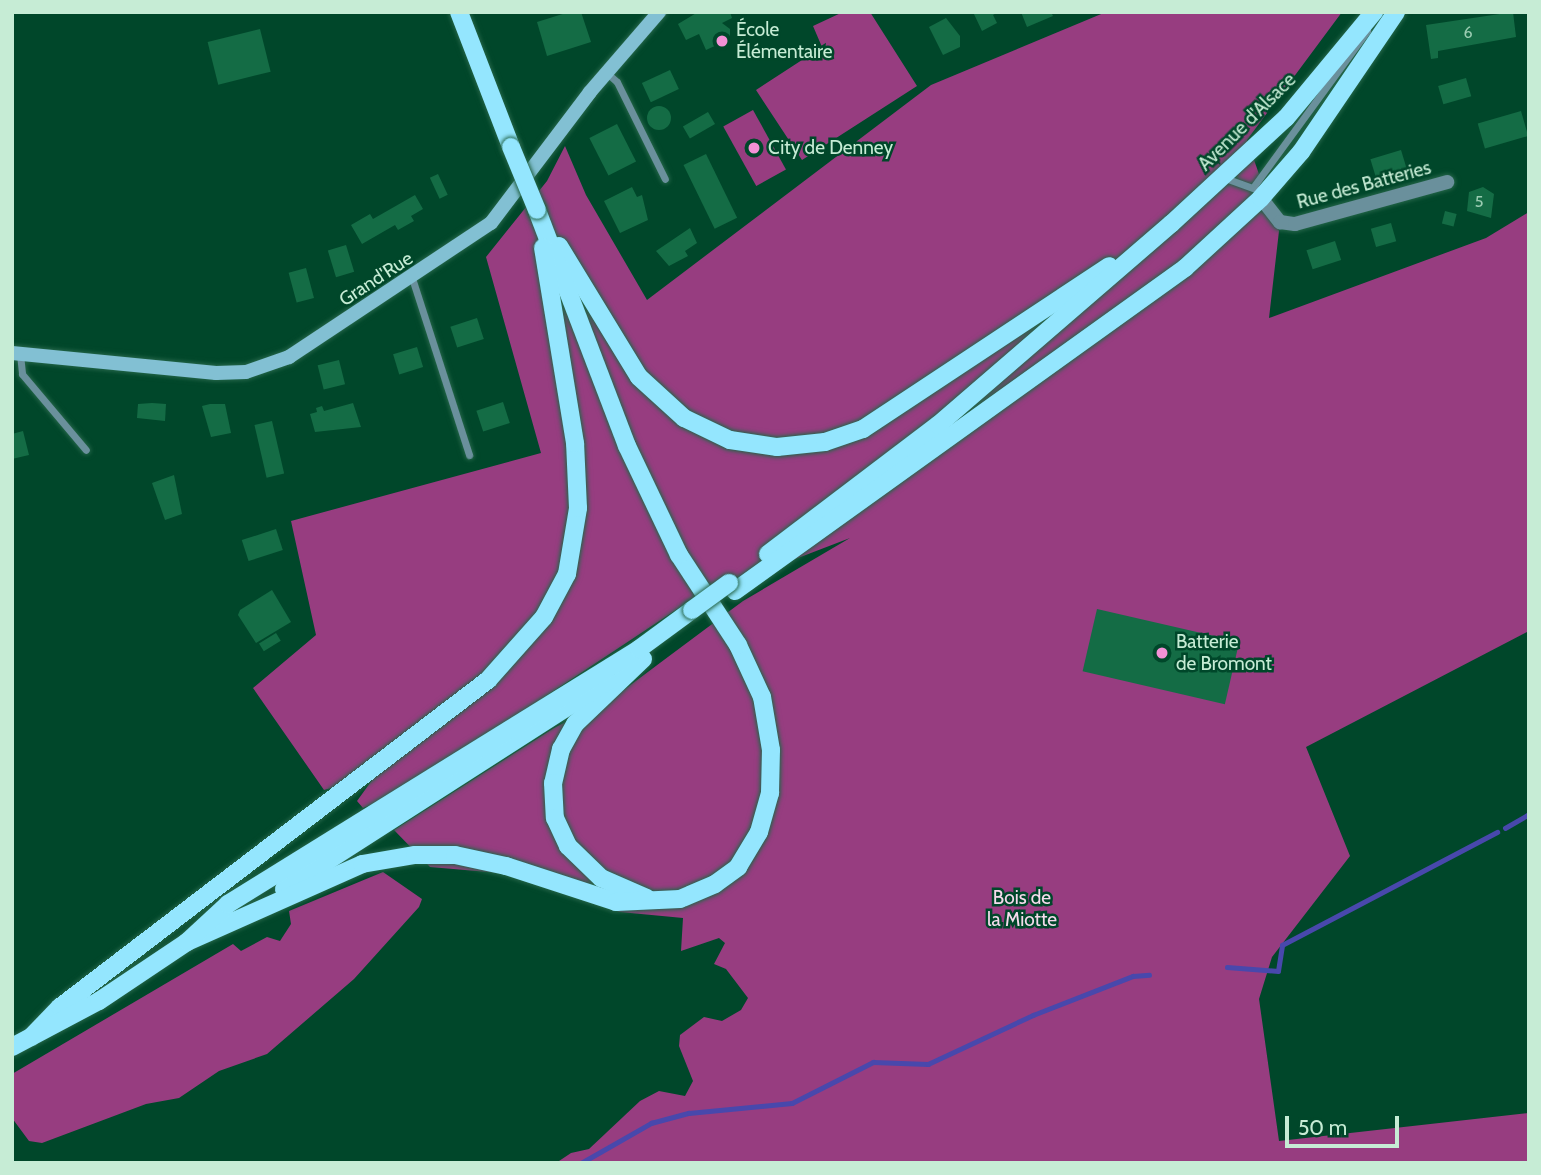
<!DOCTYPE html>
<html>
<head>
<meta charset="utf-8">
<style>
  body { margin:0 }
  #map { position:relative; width:1541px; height:1175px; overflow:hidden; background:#00472a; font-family:Cabin,sans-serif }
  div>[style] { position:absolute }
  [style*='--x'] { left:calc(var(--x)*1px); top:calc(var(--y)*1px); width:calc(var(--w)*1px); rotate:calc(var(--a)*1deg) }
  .green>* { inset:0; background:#973d80; transform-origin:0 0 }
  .stream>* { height:4.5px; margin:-2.25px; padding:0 2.25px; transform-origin:2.25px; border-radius:2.25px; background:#4848ac }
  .building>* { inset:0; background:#146c45; transform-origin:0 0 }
  .round { border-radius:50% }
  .roads { filter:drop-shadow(0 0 2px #246549) drop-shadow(0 0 2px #246549) }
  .lane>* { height:7px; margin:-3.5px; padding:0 3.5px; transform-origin:3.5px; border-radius:3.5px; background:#6a909c }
  .street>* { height:14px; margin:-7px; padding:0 7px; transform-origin:7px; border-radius:7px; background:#6a909c }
  .secondary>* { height:14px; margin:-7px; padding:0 7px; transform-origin:7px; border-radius:7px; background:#82c0d3 }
  .primary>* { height:18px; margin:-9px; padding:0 9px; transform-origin:9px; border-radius:9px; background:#94e6fe }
  .bridges { filter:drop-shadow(0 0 2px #246549) drop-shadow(0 0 2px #246549) }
  .primary-bridge>* { height:18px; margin:-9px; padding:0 9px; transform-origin:9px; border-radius:9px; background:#94e6fe }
  .dots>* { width:19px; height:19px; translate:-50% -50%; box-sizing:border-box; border:4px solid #00472a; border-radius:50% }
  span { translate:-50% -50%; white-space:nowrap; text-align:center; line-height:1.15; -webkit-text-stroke:5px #00472a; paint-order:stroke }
  .number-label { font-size:16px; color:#9accb1 }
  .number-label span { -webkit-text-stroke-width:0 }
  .poi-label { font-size:19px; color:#c6ecd5 }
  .left { translate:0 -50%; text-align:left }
  .street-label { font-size:19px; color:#c6ecd5 }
  .park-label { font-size:19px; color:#f6dbed }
  .frame { position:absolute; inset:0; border:14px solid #c6ecd5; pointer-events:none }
  .scale { position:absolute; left:1285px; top:1116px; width:114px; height:32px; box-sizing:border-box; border:4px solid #c6ecd5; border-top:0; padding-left:9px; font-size:21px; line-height:24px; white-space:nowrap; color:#c6ecd5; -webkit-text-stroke:5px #00472a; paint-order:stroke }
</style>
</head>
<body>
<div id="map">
  <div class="green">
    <i style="clip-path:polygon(843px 12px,870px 12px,917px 86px,802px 160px,756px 90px,822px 47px,813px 26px)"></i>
    <i style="clip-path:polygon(1106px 12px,1342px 12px,1247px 140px,1279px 231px,1269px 318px,1486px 238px,1529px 212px,1529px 631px,1306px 747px,1350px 856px,1272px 957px,1259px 999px,1279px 1141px,1529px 1113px,1529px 1163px,556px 1163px,571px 1153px,589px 1149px,640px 1101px,659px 1091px,685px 1096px,693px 1081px,679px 1046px,680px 1035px,704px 1017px,722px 1021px,741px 1010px,748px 998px,726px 969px,714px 964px,725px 943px,719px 938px,681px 951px,683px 918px,620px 912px,500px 873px,430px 867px,394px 830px,554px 728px,617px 695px,743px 601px,850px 538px,694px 598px,400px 793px,363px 808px,357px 801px,375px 776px,324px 790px,253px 688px,316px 635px,291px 521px,541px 453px,486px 257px,547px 181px,565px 146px,586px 195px,647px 300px,931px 85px)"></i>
    <i style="left:753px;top:110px;width:68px;height:34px;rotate:61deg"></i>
    <i style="clip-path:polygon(383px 872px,422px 899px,419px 907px,354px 979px,267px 1054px,219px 1071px,179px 1098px,146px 1104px,42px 1143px,29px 1141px,12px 1118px,12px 1074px,233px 944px,241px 951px,267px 937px,280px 941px,291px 924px,289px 911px)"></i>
  </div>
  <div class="stream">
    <i style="--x:1505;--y:828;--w:28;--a:-30"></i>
    <i style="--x:1227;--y:967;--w:51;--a:4.5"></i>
    <i style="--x:1278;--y:971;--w:26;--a:-81"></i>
    <i style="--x:1282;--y:945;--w:243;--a:-27.7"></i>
    <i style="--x:581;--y:1163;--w:81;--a:-29.7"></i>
    <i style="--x:651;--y:1123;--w:39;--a:-15"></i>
    <i style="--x:689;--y:1113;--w:103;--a:-5.5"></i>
    <i style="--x:792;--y:1103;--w:91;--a:-26.8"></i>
    <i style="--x:873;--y:1062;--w:55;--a:2.1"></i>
    <i style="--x:928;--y:1064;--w:116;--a:-25"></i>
    <i style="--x:1033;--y:1015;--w:107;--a:-21.3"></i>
    <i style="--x:1133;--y:976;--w:16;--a:-4"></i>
  </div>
  <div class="building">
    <i style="clip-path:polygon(569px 12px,581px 12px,591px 42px,547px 56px,537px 22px)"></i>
    <i style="clip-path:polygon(698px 12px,730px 12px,732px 18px,722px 23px,730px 29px,730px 39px,706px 50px,699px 34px,686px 40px,678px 24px)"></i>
    <i style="clip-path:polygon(973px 12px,998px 12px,993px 15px,997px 23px,982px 31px)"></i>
    <i style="clip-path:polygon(1021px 12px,1051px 12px,1053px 16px,1027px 27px)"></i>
    <i style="clip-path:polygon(1513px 12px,1516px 37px,1438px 51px,1438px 58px,1431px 59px,1426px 25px)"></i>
    <i style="clip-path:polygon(946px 18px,960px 36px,960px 47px,943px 55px,929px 27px)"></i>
    <i style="left:260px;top:29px;width:44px;height:54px;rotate:76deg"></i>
    <i style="left:670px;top:70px;width:21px;height:31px;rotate:65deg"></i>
    <i style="left:1466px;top:78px;width:19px;height:29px;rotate:74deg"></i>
    <i class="round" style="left:647px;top:106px;width:24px;height:24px"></i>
    <i style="left:1521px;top:111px;width:26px;height:45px;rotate:74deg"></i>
    <i style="left:708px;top:112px;width:14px;height:29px;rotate:60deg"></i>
    <i style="left:617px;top:124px;width:42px;height:31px;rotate:63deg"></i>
    <i style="left:1401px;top:150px;width:24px;height:32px;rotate:73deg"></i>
    <i style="left:706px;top:154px;width:71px;height:25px;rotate:64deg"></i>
    <i style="left:438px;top:174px;width:23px;height:9px;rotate:65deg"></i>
    <i style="clip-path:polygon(632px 187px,637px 197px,642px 195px,648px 220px,620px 233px,604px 201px)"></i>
    <i style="clip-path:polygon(1483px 187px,1494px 194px,1491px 218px,1467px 211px,1469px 192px)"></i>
    <i style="clip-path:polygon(415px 195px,423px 209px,411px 216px,414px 221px,398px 230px,395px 225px,362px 244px,351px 225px,370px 214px,373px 219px)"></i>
    <i style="left:1445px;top:211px;width:12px;height:13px;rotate:14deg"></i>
    <i style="left:1391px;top:223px;width:19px;height:21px;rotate:74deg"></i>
    <i style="clip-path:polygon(690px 228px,697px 243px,685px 251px,688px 256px,669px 266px,656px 251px)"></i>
    <i style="left:1335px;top:241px;width:20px;height:30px;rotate:72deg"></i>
    <i style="left:346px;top:245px;width:28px;height:19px;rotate:73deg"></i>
    <i style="left:306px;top:268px;width:31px;height:18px;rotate:75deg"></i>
    <i style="left:477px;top:318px;width:22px;height:28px;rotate:72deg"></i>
    <i style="left:417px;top:347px;width:21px;height:25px;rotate:73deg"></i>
    <i style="left:339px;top:360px;width:25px;height:22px;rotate:76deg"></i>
    <i style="left:503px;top:402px;width:22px;height:28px;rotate:72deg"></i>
    <i style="clip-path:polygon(152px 403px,166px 404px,165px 421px,137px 418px,138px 404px)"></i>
    <i style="clip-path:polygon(353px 403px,361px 427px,315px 432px,310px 414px,317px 412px,316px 408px,322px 406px,324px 411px)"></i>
    <i style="clip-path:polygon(210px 404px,225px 404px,231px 433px,211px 437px,202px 406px)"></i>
    <i style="left:272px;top:421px;width:54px;height:18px;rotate:77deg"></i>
    <i style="clip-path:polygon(23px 431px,29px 455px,12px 459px,12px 434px)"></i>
    <i style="clip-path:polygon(174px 475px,182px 514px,165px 520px,152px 483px)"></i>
    <i style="left:276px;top:529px;width:22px;height:36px;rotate:72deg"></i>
    <i style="clip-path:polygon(272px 590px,291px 622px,256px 643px,238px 615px,240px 610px)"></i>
    <i style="left:1097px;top:609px;width:146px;height:64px;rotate:13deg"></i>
    <i style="left:276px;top:633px;width:9px;height:20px;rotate:58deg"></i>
  </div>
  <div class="roads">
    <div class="lane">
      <i style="--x:607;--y:73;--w:13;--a:42"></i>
      <i style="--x:617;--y:82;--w:108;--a:63.7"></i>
      <i style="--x:1225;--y:178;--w:33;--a:20"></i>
      <i style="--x:1254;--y:186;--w:192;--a:-53.9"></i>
      <i style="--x:412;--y:278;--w:186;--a:72.1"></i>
      <i style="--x:20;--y:354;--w:20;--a:84"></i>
      <i style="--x:22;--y:374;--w:99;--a:49.9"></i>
    </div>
    <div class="street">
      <i style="--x:1261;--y:198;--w:31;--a:52"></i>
      <i style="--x:1280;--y:222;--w:15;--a:8"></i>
      <i style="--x:1295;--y:224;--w:158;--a:-15.4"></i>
    </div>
    <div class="secondary">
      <i style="--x:12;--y:353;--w:205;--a:5.6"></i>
      <i style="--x:216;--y:373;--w:30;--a:-2"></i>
      <i style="--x:246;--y:372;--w:46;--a:-19.2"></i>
      <i style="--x:289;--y:357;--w:242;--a:-33.6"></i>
      <i style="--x:491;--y:223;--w:164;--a:-52.9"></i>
      <i style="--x:590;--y:92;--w:106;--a:-49.2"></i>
    </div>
    <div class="primary">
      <i style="--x:459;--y:12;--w:145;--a:68.9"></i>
      <i style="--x:559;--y:246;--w:153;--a:58.6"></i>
      <i style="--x:639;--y:377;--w:61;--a:42.3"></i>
      <i style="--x:684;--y:418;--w:51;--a:25.6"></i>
      <i style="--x:730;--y:440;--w:48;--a:8.5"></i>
      <i style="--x:777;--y:447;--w:48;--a:-5.9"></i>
      <i style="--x:825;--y:442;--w:40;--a:-18.9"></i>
      <i style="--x:863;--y:429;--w:295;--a:-33.5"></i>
      <i style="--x:768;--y:554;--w:213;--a:-37.2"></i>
      <i style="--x:938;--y:425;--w:308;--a:-40.8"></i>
      <i style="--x:1171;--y:224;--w:156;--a:-42.7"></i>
      <i style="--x:1286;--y:118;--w:138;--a:-50.3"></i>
      <i style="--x:735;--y:591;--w:554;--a:-35.67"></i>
      <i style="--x:1185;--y:268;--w:103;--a:-42.6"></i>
      <i style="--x:1261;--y:198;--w:61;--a:-49"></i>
      <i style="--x:1301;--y:152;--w:169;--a:-55.8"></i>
      <i style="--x:643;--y:659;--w:94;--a:136.3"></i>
      <i style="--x:575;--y:724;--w:29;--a:119"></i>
      <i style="--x:561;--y:749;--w:35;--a:103"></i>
      <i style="--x:553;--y:783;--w:35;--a:87"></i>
      <i style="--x:555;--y:818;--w:31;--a:65"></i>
      <i style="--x:568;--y:846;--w:46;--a:44.1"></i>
      <i style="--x:601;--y:878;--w:50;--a:23.5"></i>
      <i style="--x:284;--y:889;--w:385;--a:-32.7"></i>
      <i style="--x:187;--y:942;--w:192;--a:-24"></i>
      <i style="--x:362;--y:864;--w:54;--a:-9.6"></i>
      <i style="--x:415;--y:855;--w:40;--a:0"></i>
      <i style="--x:455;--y:855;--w:52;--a:12.2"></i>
      <i style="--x:506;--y:866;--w:116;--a:18.1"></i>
      <i style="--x:616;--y:902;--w:64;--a:-2.7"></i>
      <i style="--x:680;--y:899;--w:38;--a:-23"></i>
      <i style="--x:715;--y:884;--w:29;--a:-36"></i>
      <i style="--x:738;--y:867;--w:41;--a:-59"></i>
      <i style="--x:759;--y:832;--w:41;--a:-74.2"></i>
      <i style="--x:770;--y:793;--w:43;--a:-88.7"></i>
      <i style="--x:771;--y:750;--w:54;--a:-99.6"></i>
      <i style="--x:762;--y:697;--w:57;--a:-114.8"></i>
      <i style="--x:738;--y:645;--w:108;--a:-123.2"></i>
      <i style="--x:679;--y:555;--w:121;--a:-115.5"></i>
      <i style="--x:627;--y:446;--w:253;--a:-110.9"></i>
      <i style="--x:31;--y:1037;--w:42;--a:-46"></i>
      <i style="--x:60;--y:1007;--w:539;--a:-37.38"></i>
      <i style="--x:488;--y:680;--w:84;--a:-48.4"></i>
      <i style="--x:544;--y:617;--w:49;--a:-61.9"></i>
      <i style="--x:567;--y:574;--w:67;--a:-80.5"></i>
      <i style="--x:578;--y:508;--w:65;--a:-92.6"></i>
      <i style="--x:575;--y:443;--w:198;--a:-99.3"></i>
      <i style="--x:12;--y:1047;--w:98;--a:-27.9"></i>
      <i style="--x:99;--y:1001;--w:106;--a:-33.8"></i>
      <i style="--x:187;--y:942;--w:56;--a:-42.8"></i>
      <i style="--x:228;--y:904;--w:484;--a:-31.8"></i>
      <i style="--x:639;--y:649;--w:66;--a:-36.3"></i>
    </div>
  </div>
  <div class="bridges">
    <div class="primary-bridge">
      <i style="--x:511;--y:147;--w:68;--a:67.6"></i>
      <i style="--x:692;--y:610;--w:46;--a:-36.1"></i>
    </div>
  </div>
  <div class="dots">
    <i style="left:722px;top:41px;background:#f391d6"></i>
    <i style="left:754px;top:148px;background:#f391d6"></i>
    <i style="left:1162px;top:653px;background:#f391d6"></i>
  </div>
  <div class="number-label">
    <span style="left:1468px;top:33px">6</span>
    <span style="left:1479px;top:202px">5</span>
  </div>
  <div class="poi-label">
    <span class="left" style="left:736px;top:41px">École<br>Élémentaire</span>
    <span class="left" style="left:768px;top:148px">City de Denney</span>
    <span class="left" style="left:1176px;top:653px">Batterie<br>de Bromont</span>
  </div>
  <div class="street-label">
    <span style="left:1247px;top:122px;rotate:-45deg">Avenue d'Alsace</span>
    <span style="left:1364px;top:185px;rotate:-15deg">Rue des Batteries</span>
    <span style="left:376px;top:279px;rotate:-33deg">Grand'Rue</span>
  </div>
  <div class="park-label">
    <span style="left:1022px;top:909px">Bois de<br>la Miotte</span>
  </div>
  <div class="frame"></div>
  <div class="scale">50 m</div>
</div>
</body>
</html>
